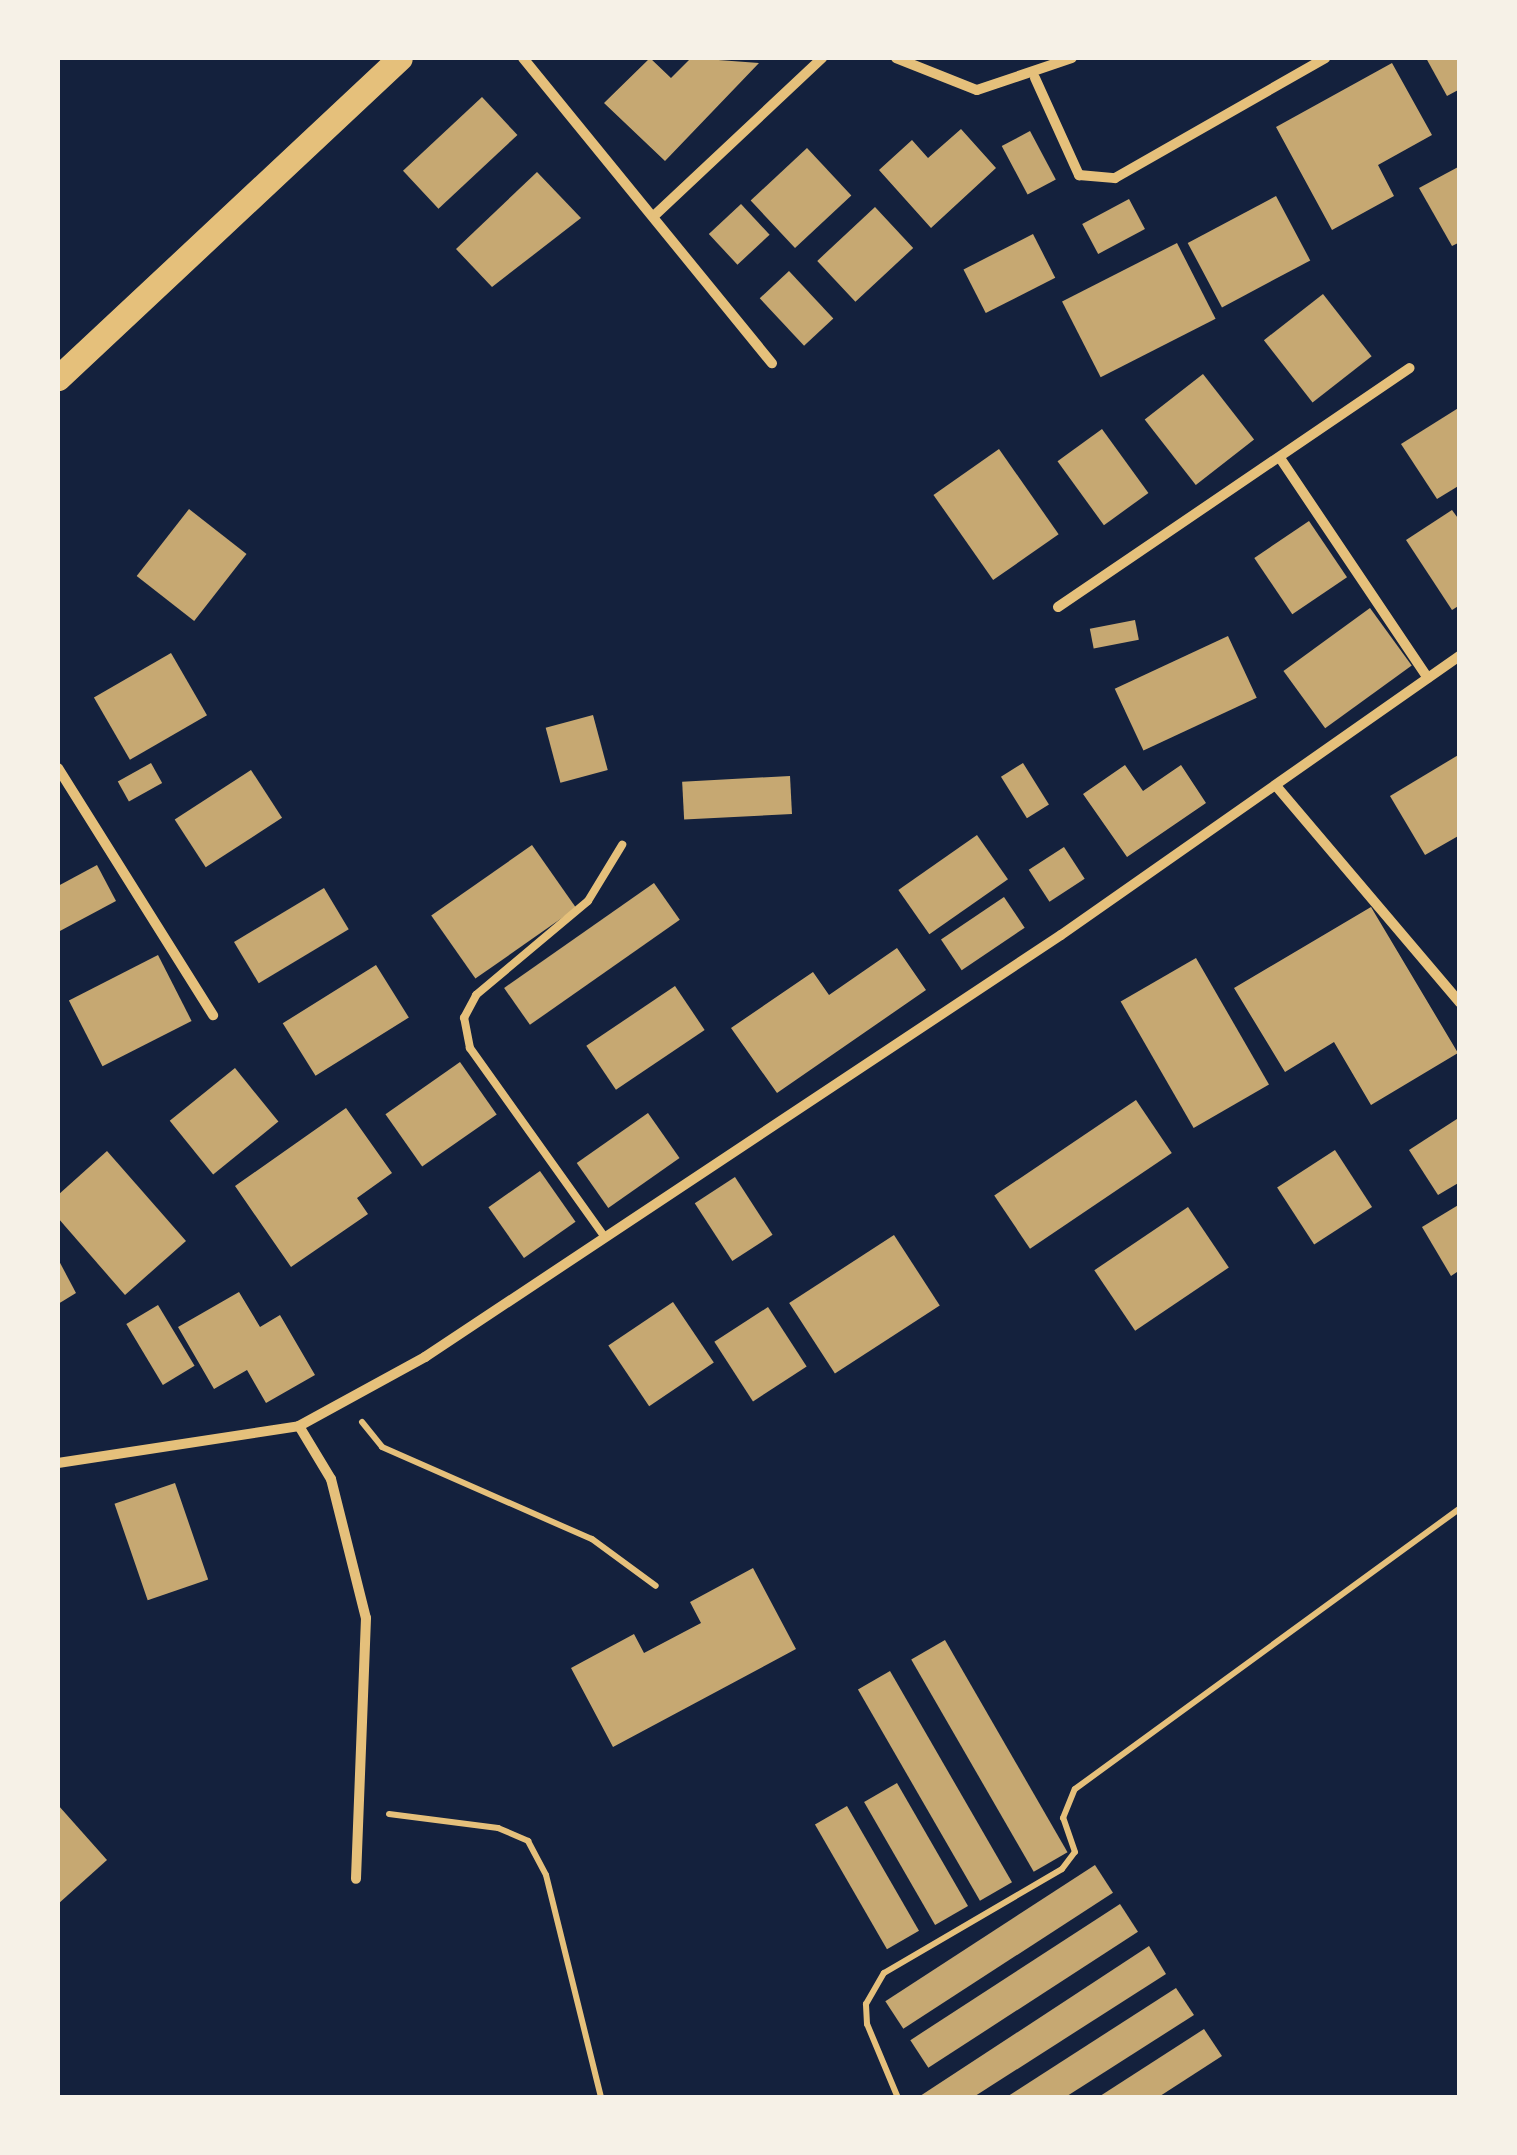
<!DOCTYPE html>
<html>
<head>
<meta charset="utf-8">
<style>
  body { margin:0 }
  #map { position:relative; width:1517px; height:2155px; overflow:hidden; background:#14213d; font-family:Inter,sans-serif }
  div>[style] { position:absolute }
  [style*='--x'] { left:calc(var(--x)*1px); top:calc(var(--y)*1px); width:calc(var(--w)*1px); rotate:calc(var(--a)*1deg) }
  .building>* { inset:0; background:#c6a872; transform-origin:0 0 }
  .path>* { height:6px; margin:-3px; padding:0 3px; transform-origin:3px; border-radius:3px; background:#e5c07b }
  .service>* { height:8px; margin:-4px; padding:0 4px; transform-origin:4px; border-radius:4px; background:#e5c07b }
  .minor>* { height:10px; margin:-5px; padding:0 5px; transform-origin:5px; border-radius:5px; background:#e5c07b }
  .primary>* { height:25px; margin:-12.5px; padding:0 12.5px; transform-origin:12.5px; border-radius:12.5px; background:#e5c07b }
  span { translate:-50% -50%; white-space:nowrap; text-align:center; line-height:1.15; -webkit-text-stroke:8px #f6f1e7; paint-order:stroke }
  .frame { position:absolute; inset:0; border:60px solid #f6f1e7; pointer-events:none }
</style>
</head>
<body>
<div id="map">
  <div class="building">
    <i style="clip-path:polygon(650px 58px,671px 78px,691px 58px,759px 63px,665px 161px,604px 103px)"></i>
    <i style="clip-path:polygon(1426px 58px,1460px 58px,1460px 89px,1447px 96px)"></i>
    <i style="clip-path:polygon(1392px 63px,1432px 135px,1378px 165px,1394px 196px,1332px 230px,1276px 127px)"></i>
    <i style="left:482px;top:97px;width:52px;height:108px;rotate:47deg"></i>
    <i style="clip-path:polygon(961px 129px,996px 168px,931px 228px,879px 170px,912px 140px,928px 158px)"></i>
    <i style="left:1030px;top:131px;width:55px;height:32px;rotate:62deg"></i>
    <i style="left:807px;top:148px;width:65px;height:77px;rotate:47deg"></i>
    <i style="clip-path:polygon(1460px 166px,1460px 242px,1452px 246px,1419px 188px)"></i>
    <i style="clip-path:polygon(537px 172px,581px 218px,492px 287px,456px 249px)"></i>
    <i style="left:1276px;top:196px;width:73px;height:100px;rotate:62deg"></i>
    <i style="left:1129px;top:199px;width:34px;height:53px;rotate:62deg"></i>
    <i style="left:741px;top:204px;width:42px;height:44px;rotate:47deg"></i>
    <i style="left:875px;top:207px;width:56px;height:79px;rotate:47deg"></i>
    <i style="left:1033px;top:234px;width:49px;height:78px;rotate:63deg"></i>
    <i style="left:1177px;top:243px;width:85px;height:129px;rotate:63deg"></i>
    <i style="left:789px;top:271px;width:65px;height:40px;rotate:47deg"></i>
    <i style="left:1323px;top:294px;width:79px;height:75px;rotate:52deg"></i>
    <i style="left:1203px;top:374px;width:83px;height:74px;rotate:52deg"></i>
    <i style="clip-path:polygon(1460px 407px,1460px 485px,1437px 499px,1401px 444px)"></i>
    <i style="left:1102px;top:429px;width:79px;height:55px;rotate:54deg"></i>
    <i style="left:999px;top:449px;width:104px;height:80px;rotate:55deg"></i>
    <i style="left:189px;top:509px;width:73px;height:85px;rotate:38deg"></i>
    <i style="clip-path:polygon(1452px 510px,1460px 521px,1460px 605px,1452px 610px,1406px 540px)"></i>
    <i style="left:1309px;top:521px;width:68px;height:66px;rotate:56deg"></i>
    <i style="left:1370px;top:608px;width:71px;height:107px;rotate:54deg"></i>
    <i style="left:1135px;top:620px;width:20px;height:46px;rotate:79deg"></i>
    <i style="left:1228px;top:636px;width:68px;height:125px;rotate:65deg"></i>
    <i style="left:171px;top:653px;width:72px;height:89px;rotate:60deg"></i>
    <i style="left:593px;top:715px;width:57px;height:49px;rotate:75deg"></i>
    <i style="clip-path:polygon(1460px 754px,1460px 835px,1425px 855px,1390px 796px)"></i>
    <i style="left:151px;top:763px;width:23px;height:38px;rotate:61deg"></i>
    <i style="left:1023px;top:763px;width:49px;height:26px;rotate:58deg"></i>
    <i style="clip-path:polygon(1125px 765px,1143px 791px,1181px 765px,1206px 803px,1127px 857px,1083px 794px)"></i>
    <i style="left:251px;top:770px;width:57px;height:91px;rotate:57deg"></i>
    <i style="left:790px;top:776px;width:38px;height:108px;rotate:87deg"></i>
    <i style="left:977px;top:835px;width:54px;height:96px;rotate:55deg"></i>
    <i style="left:532px;top:845px;width:77px;height:123px;rotate:55deg"></i>
    <i style="left:1064px;top:847px;width:38px;height:42px;rotate:57deg"></i>
    <i style="clip-path:polygon(97px 865px,116px 901px,58px 932px,58px 886px)"></i>
    <i style="left:654px;top:883px;width:45px;height:183px;rotate:55deg"></i>
    <i style="left:324px;top:888px;width:48px;height:105px;rotate:59deg"></i>
    <i style="left:1004px;top:897px;width:37px;height:76px;rotate:56deg"></i>
    <i style="clip-path:polygon(1371px 907px,1458px 1053px,1371px 1105px,1334px 1042px,1285px 1072px,1234px 988px)"></i>
    <i style="clip-path:polygon(897px 948px,926px 990px,777px 1093px,731px 1028px,813px 972px,829px 995px)"></i>
    <i style="left:158px;top:955px;width:74px;height:100px;rotate:63deg"></i>
    <i style="left:1196px;top:958px;width:146px;height:87px;rotate:60deg"></i>
    <i style="left:376px;top:965px;width:62px;height:110px;rotate:58deg"></i>
    <i style="left:675px;top:986px;width:53px;height:107px;rotate:56deg"></i>
    <i style="left:460px;top:1062px;width:64px;height:91px;rotate:55deg"></i>
    <i style="left:235px;top:1068px;width:69px;height:84px;rotate:51deg"></i>
    <i style="left:1136px;top:1100px;width:64px;height:171px;rotate:56deg"></i>
    <i style="clip-path:polygon(346px 1108px,392px 1173px,357px 1198px,368px 1214px,291px 1267px,235px 1186px)"></i>
    <i style="left:648px;top:1113px;width:55px;height:87px;rotate:55deg"></i>
    <i style="clip-path:polygon(1460px 1117px,1460px 1182px,1438px 1195px,1409px 1150px)"></i>
    <i style="left:1335px;top:1150px;width:68px;height:69px;rotate:57deg"></i>
    <i style="clip-path:polygon(107px 1151px,186px 1241px,125px 1295px,58px 1218px,58px 1195px)"></i>
    <i style="left:540px;top:1171px;width:62px;height:63px;rotate:55deg"></i>
    <i style="left:735px;top:1177px;width:69px;height:48px;rotate:57deg"></i>
    <i style="clip-path:polygon(1460px 1204px,1460px 1270px,1451px 1276px,1422px 1227px)"></i>
    <i style="left:1188px;top:1207px;width:73px;height:113px;rotate:56deg"></i>
    <i style="left:894px;top:1235px;width:84px;height:125px;rotate:57deg"></i>
    <i style="clip-path:polygon(58px 1259px,76px 1293px,58px 1304px)"></i>
    <i style="clip-path:polygon(239px 1292px,260px 1327px,280px 1315px,315px 1375px,266px 1403px,247px 1370px,214px 1389px,178px 1327px)"></i>
    <i style="left:673px;top:1302px;width:73px;height:78px;rotate:56deg"></i>
    <i style="left:158px;top:1305px;width:71px;height:37px;rotate:59deg"></i>
    <i style="left:768px;top:1307px;width:71px;height:64px;rotate:57deg"></i>
    <i style="left:175px;top:1483px;width:102px;height:64px;rotate:71deg"></i>
    <i style="clip-path:polygon(753px 1568px,796px 1649px,613px 1747px,571px 1668px,634px 1634px,644px 1653px,701px 1623px,690px 1602px)"></i>
    <i style="left:945px;top:1640px;width:245px;height:39px;rotate:60deg"></i>
    <i style="left:890px;top:1671px;width:244px;height:37px;rotate:60deg"></i>
    <i style="left:897px;top:1783px;width:142px;height:38px;rotate:60deg"></i>
    <i style="clip-path:polygon(58px 1805px,107px 1860px,58px 1904px)"></i>
    <i style="left:847px;top:1806px;width:144px;height:37px;rotate:60deg"></i>
    <i style="left:1095px;top:1865px;width:33px;height:250px;rotate:57deg"></i>
    <i style="left:1120px;top:1904px;width:33px;height:250px;rotate:57deg"></i>
    <i style="clip-path:polygon(1149px 1946px,1166px 1974px,972px 2098px,917px 2098px)"></i>
    <i style="clip-path:polygon(1176px 1988px,1194px 2015px,1064px 2098px,1005px 2098px)"></i>
    <i style="clip-path:polygon(1204px 2029px,1222px 2056px,1157px 2098px,1097px 2098px)"></i>
  </div>
  <div class="path">
    <i style="--x:362;--y:1422;--w:32;--a:51"></i>
    <i style="--x:382;--y:1447;--w:229;--a:23.7"></i>
    <i style="--x:592;--y:1539;--w:79;--a:36.3"></i>
    <i style="--x:389;--y:1814;--w:110;--a:7.3"></i>
    <i style="--x:498;--y:1828;--w:33;--a:23"></i>
    <i style="--x:528;--y:1841;--w:38;--a:62"></i>
    <i style="--x:546;--y:1875;--w:230;--a:76.1"></i>
    <i style="--x:898;--y:2098;--w:80;--a:-112.7"></i>
    <i style="--x:867;--y:2024;--w:20;--a:-93"></i>
    <i style="--x:866;--y:2004;--w:36;--a:-60"></i>
    <i style="--x:884;--y:1973;--w:206;--a:-30.3"></i>
    <i style="--x:1062;--y:1869;--w:21;--a:-53"></i>
    <i style="--x:1075;--y:1852;--w:36;--a:-109"></i>
    <i style="--x:1063;--y:1818;--w:31;--a:-68"></i>
    <i style="--x:1075;--y:1789;--w:477;--a:-36.1"></i>
  </div>
  <div class="service">
    <i style="--x:604;--y:1236;--w:231;--a:-125.5"></i>
    <i style="--x:470;--y:1048;--w:31;--a:-101"></i>
    <i style="--x:464;--y:1018;--w:26;--a:-62"></i>
    <i style="--x:476;--y:995;--w:146;--a:-40"></i>
    <i style="--x:588;--y:901;--w:66;--a:-58.7"></i>
  </div>
  <div class="minor">
    <i style="--x:523;--y:58;--w:394;--a:50.8"></i>
    <i style="--x:896;--y:58;--w:87;--a:21.6"></i>
    <i style="--x:977;--y:90;--w:100;--a:-18.6"></i>
    <i style="--x:1035;--y:78;--w:107;--a:65.6"></i>
    <i style="--x:1079;--y:175;--w:36;--a:5"></i>
    <i style="--x:1115;--y:178;--w:242;--a:-29.7"></i>
    <i style="--x:656;--y:214;--w:228;--a:-43.2"></i>
    <i style="--x:1280;--y:458;--w:265;--a:56.1"></i>
    <i style="--x:1058;--y:607;--w:425;--a:-34.2"></i>
    <i style="--x:58;--y:768;--w:292;--a:57.9"></i>
    <i style="--x:1277;--y:787;--w:283;--a:49.7"></i>
    <i style="--x:299;--y:1426;--w:62;--a:58.9"></i>
    <i style="--x:331;--y:1479;--w:143;--a:75.9"></i>
    <i style="--x:366;--y:1618;--w:261;--a:92.2"></i>
    <i style="--x:58;--y:1463;--w:244;--a:-8.7"></i>
    <i style="--x:299;--y:1426;--w:144;--a:-28.7"></i>
    <i style="--x:425;--y:1357;--w:763;--a:-33.57"></i>
    <i style="--x:1061;--y:935;--w:487;--a:-35"></i>
  </div>
  <div class="primary">
    <i style="--x:58;--y:378;--w:468;--a:-43.1"></i>
  </div>
  <div class="frame"></div>
</div>
</body>
</html>
